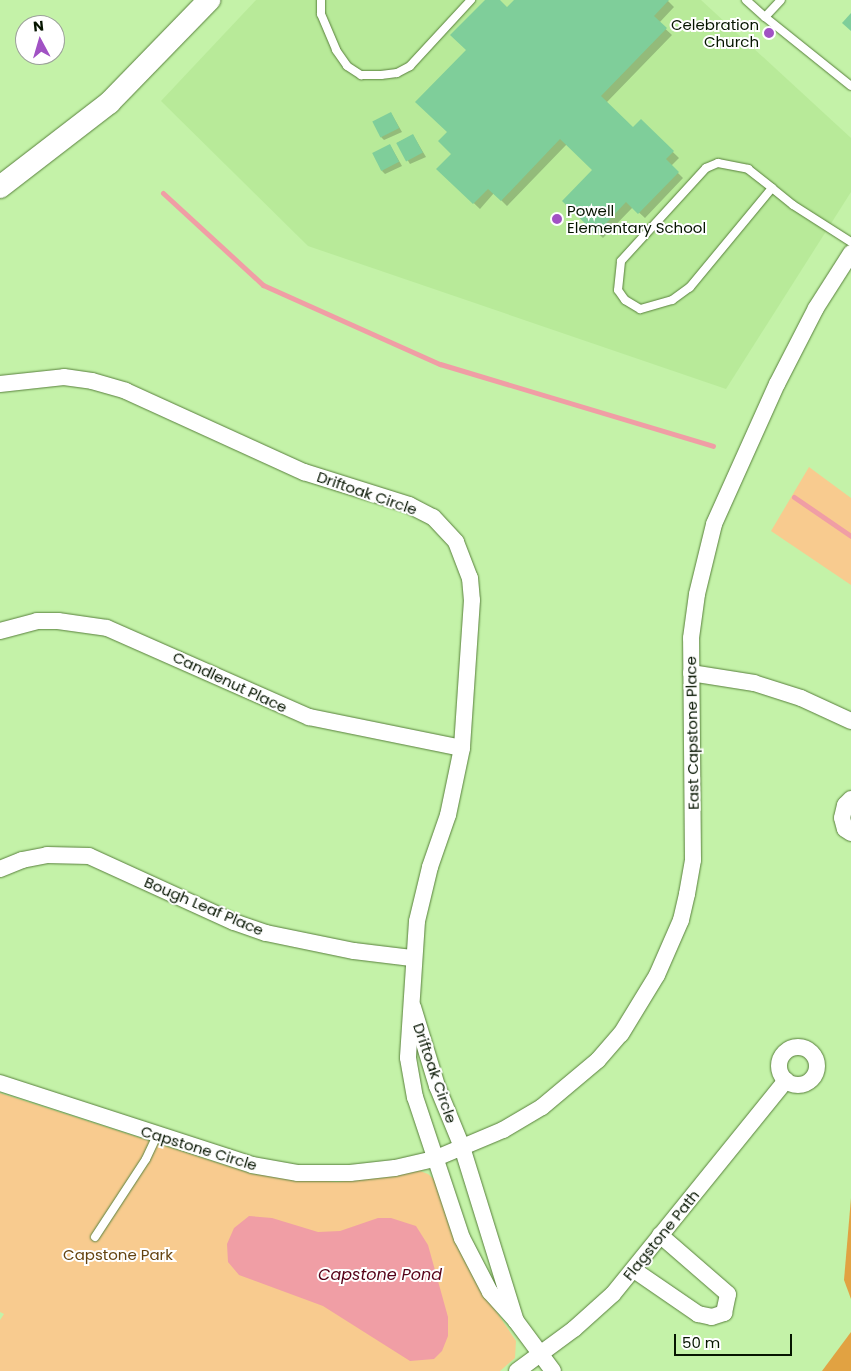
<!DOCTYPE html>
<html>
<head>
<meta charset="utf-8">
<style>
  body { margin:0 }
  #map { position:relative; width:851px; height:1371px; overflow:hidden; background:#c4f2a8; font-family:Poppins,sans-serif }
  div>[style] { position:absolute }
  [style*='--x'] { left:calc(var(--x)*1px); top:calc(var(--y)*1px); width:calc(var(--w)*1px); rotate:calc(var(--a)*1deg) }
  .built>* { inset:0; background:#b8ea99 }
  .green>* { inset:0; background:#f8cb8f }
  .forest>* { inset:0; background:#e1a242 }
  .water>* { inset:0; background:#f09ea5 }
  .shadow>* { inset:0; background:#0003 }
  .stream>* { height:5px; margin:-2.5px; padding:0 2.5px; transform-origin:2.5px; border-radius:2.5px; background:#f09ea5 }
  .building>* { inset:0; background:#7fce9a; transform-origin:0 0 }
  .roads { filter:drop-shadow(0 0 1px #58803c) drop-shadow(0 0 1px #58803c) }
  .lane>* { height:8px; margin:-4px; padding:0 4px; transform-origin:4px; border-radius:4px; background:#fff }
  .street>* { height:16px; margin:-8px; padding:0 8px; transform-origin:8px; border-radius:8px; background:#fff }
  .street>.ring { margin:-8px; padding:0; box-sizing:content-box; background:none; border:16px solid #fff; border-radius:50% }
  .secondary>* { height:22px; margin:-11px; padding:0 11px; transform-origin:11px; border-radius:11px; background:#fff }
  .dots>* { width:14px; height:14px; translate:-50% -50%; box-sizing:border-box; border:2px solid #fff; border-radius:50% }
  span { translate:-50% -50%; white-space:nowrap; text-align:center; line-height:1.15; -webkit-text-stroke:4px #fff; paint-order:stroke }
  .poi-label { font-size:15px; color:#061500 }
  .right { translate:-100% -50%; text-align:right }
  .left { translate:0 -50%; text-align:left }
  .street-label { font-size:15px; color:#061500 }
  .park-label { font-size:15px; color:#644310 }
  .water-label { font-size:16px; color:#550017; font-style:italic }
  .north { position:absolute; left:15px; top:15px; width:50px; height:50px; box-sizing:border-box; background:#fff; border:1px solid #9ba199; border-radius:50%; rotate:354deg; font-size:14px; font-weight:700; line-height:20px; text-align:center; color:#061500 }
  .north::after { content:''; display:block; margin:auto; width:18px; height:22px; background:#a152c4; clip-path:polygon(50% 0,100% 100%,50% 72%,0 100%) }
  .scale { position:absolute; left:674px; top:1334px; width:118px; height:22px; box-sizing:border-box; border:2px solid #061500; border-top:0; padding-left:6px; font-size:15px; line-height:18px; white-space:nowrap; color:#061500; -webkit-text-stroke:4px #fff; paint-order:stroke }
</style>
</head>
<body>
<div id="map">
  <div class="built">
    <i style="clip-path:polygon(256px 0,701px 0,851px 138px,851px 192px,726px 389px,308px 246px,161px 101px)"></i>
  </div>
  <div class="green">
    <i style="clip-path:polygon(809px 467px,851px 498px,851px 585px,771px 531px)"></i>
    <i style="clip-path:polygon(0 1093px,253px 1174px,337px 1182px,420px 1171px,428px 1174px,435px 1180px,473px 1277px,516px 1341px,515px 1358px,500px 1371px,0 1371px,0 1320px,4px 1314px,0 1312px)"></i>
  </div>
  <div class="forest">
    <i style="clip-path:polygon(851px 1198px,851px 1299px,844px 1280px)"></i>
    <i style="clip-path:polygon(851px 1332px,851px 1371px,822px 1371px)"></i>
  </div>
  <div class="water">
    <i style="clip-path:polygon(249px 1216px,272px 1218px,318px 1232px,340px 1231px,378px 1218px,391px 1218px,416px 1226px,428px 1245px,448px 1317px,448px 1336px,442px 1351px,434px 1359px,410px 1361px,323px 1306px,239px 1275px,228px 1262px,227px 1244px,234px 1228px)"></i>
  </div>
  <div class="shadow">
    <i style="clip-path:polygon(487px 0,498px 0,507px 9px,516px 0,667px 0,674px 7px,659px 23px,672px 35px,606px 103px,633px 129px,641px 121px,679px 158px,671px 166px,683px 178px,645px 218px,633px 207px,603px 238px,564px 201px,594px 170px,567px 144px,507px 206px,494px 193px,480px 209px,438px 169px,453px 154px,448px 132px,467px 50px)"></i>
    <i style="clip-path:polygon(391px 113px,402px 132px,384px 140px,381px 137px)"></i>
    <i style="clip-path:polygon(413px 135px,426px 157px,410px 164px,397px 143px)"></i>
    <i style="clip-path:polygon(390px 145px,402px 166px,385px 174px,382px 171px)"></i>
  </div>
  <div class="stream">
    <i style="--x:163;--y:193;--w:136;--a:42.6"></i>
    <i style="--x:263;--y:285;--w:194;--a:24.1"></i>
    <i style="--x:440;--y:364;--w:285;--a:16.7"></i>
    <i style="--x:794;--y:497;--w:69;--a:34.4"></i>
  </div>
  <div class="building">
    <i style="clip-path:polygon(485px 0,500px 0,507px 7px,514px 0,669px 0,654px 16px,667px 28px,601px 96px,633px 127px,641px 119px,674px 151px,666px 159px,679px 172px,638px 214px,626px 202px,596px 234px,562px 201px,592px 170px,560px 139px,501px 201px,488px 189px,473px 204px,436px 169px,451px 154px,438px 141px,447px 132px,415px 102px,466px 50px,450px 35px)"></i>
    <i style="clip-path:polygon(851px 13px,851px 31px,842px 23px)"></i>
    <i style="left:391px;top:112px;width:18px;height:21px;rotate:63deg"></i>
    <i style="left:413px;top:134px;width:21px;height:19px;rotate:62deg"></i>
    <i style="left:390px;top:144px;width:20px;height:20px;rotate:63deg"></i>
  </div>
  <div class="roads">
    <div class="lane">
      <i style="--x:321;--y:0;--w:14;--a:90"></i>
      <i style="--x:321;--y:14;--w:39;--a:67"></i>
      <i style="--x:336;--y:50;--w:19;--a:55"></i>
      <i style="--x:347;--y:66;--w:17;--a:33"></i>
      <i style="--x:361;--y:75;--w:20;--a:0"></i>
      <i style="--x:381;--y:75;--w:16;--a:-7"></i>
      <i style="--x:397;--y:73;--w:15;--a:-28"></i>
      <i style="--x:410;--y:66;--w:90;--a:-47.3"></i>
      <i style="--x:746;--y:0;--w:25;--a:42"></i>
      <i style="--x:765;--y:17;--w:23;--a:-47"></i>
      <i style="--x:765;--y:17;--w:110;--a:38.7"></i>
      <i style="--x:772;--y:188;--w:129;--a:129.6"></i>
      <i style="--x:690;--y:287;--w:22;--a:144"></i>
      <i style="--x:672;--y:300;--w:33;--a:164"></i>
      <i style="--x:640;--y:309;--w:17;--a:-149"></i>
      <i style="--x:625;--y:300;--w:12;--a:-125"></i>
      <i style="--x:618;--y:290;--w:29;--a:-84"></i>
      <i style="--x:621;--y:261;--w:126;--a:-47.6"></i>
      <i style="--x:706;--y:168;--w:13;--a:-23"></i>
      <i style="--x:718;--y:163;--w:31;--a:11"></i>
      <i style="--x:748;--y:169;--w:31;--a:38"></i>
      <i style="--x:772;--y:188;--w:27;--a:39"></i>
      <i style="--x:793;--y:205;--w:69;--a:32.5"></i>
      <i style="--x:95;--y:1237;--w:93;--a:-56.8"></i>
      <i style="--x:146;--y:1159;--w:26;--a:-65"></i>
    </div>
    <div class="street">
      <i style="--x:0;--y:384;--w:64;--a:-6.2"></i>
      <i style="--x:64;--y:377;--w:28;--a:8"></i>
      <i style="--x:92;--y:381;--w:35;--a:16"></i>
      <i style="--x:126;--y:391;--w:196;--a:24.5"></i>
      <i style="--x:304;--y:472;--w:110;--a:17.4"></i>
      <i style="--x:409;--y:505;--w:27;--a:27"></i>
      <i style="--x:433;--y:517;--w:34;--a:47"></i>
      <i style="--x:456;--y:542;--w:39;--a:69"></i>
      <i style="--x:470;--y:578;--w:22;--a:85"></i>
      <i style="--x:472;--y:600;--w:148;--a:93.9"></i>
      <i style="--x:462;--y:748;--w:68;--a:101.8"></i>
      <i style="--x:448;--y:815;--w:55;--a:109.1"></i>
      <i style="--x:430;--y:867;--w:56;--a:103.5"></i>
      <i style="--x:417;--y:921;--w:137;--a:93.8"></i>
      <i style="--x:408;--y:1058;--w:40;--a:80"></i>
      <i style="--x:415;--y:1097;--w:149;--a:71.6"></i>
      <i style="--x:462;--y:1238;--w:61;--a:62.6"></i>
      <i style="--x:490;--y:1292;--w:39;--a:48"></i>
      <i style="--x:516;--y:1321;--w:62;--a:53.5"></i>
      <i style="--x:0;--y:631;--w:38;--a:-15"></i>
      <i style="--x:37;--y:621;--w:21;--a:0"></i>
      <i style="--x:58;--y:621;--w:49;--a:8.1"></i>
      <i style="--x:107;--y:628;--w:221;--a:23.8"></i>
      <i style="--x:309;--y:717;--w:156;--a:11.5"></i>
      <i style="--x:691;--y:673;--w:64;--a:9"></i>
      <i style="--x:754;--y:683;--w:49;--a:17.7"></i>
      <i style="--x:801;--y:698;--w:55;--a:24.7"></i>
      <i style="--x:851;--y:799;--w:8;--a:135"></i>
      <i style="--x:845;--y:805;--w:13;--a:103"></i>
      <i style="--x:842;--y:818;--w:11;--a:75"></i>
      <i style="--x:845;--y:829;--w:7;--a:34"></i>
      <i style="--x:0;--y:869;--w:24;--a:-22"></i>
      <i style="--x:22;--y:860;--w:25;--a:-11"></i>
      <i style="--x:47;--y:855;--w:42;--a:1.4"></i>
      <i style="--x:89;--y:856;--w:159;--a:24.5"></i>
      <i style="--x:234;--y:922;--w:34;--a:19"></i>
      <i style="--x:266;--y:933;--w:90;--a:11.6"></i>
      <i style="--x:354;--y:951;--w:58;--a:6.9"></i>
      <i style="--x:413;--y:1007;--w:83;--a:73.1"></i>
      <i style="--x:437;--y:1086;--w:66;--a:67.7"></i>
      <i style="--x:462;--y:1147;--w:182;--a:72.8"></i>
      <i class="ring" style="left:779px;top:1047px;width:22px;height:22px"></i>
      <i style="--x:0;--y:1083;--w:265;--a:18"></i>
      <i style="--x:252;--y:1165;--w:47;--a:9.9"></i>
      <i style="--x:298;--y:1173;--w:52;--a:0"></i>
      <i style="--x:350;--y:1173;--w:45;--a:-6.3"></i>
      <i style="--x:395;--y:1168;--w:40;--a:-13"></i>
      <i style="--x:434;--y:1159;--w:75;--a:-22.8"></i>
      <i style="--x:503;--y:1130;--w:45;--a:-30.5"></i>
      <i style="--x:542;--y:1107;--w:73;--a:-40"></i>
      <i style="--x:598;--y:1060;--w:35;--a:-49"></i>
      <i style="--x:621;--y:1034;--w:69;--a:-58.6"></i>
      <i style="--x:657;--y:975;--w:60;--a:-66.4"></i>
      <i style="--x:681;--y:920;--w:27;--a:-77"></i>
      <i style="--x:687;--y:894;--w:35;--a:-80"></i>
      <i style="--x:693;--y:860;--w:222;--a:-90.5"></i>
      <i style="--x:691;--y:638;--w:44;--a:-82.2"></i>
      <i style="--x:697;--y:594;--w:72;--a:-76.3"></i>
      <i style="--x:714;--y:524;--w:154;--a:-65.8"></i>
      <i style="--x:777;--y:384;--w:85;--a:-62.8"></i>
      <i style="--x:816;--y:308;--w:65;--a:-57.5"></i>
      <i style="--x:634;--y:1270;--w:78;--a:34.5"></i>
      <i style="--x:698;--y:1314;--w:14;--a:12"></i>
      <i style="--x:712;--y:1317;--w:13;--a:-18"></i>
      <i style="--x:724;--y:1313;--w:19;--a:-78"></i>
      <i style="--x:728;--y:1294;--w:90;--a:-139.1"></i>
      <i style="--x:517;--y:1371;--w:71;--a:-36.4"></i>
      <i style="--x:574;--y:1329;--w:52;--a:-41.9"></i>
      <i style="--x:613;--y:1294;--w:275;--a:-51"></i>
    </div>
    <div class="secondary">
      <i style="--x:0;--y:187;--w:138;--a:-37.6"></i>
      <i style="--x:109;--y:103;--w:144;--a:-45.8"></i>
    </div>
  </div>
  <div class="dots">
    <i style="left:769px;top:33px;background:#a152c4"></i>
    <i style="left:557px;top:219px;background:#a152c4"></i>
  </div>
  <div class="poi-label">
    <span class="right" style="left:759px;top:33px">Celebration<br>Church</span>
    <span class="left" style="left:567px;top:219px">Powell<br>Elementary School</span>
  </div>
  <div class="street-label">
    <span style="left:367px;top:493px;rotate:19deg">Driftoak Circle</span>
    <span style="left:230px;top:682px;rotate:25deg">Candlenut Place</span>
    <span style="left:692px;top:733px;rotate:-91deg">East Capstone Place</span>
    <span style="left:204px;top:906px;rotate:23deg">Bough Leaf Place</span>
    <span style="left:435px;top:1073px;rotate:71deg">Driftoak Circle</span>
    <span style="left:199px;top:1148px;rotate:17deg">Capstone Circle</span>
    <span style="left:661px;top:1235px;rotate:-51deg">Flagstone Path</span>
  </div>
  <div class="park-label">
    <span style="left:118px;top:1255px">Capstone Park</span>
  </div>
  <div class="water-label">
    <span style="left:380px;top:1275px">Capstone Pond</span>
  </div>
  <div class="north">N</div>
  <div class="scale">50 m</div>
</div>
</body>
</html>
